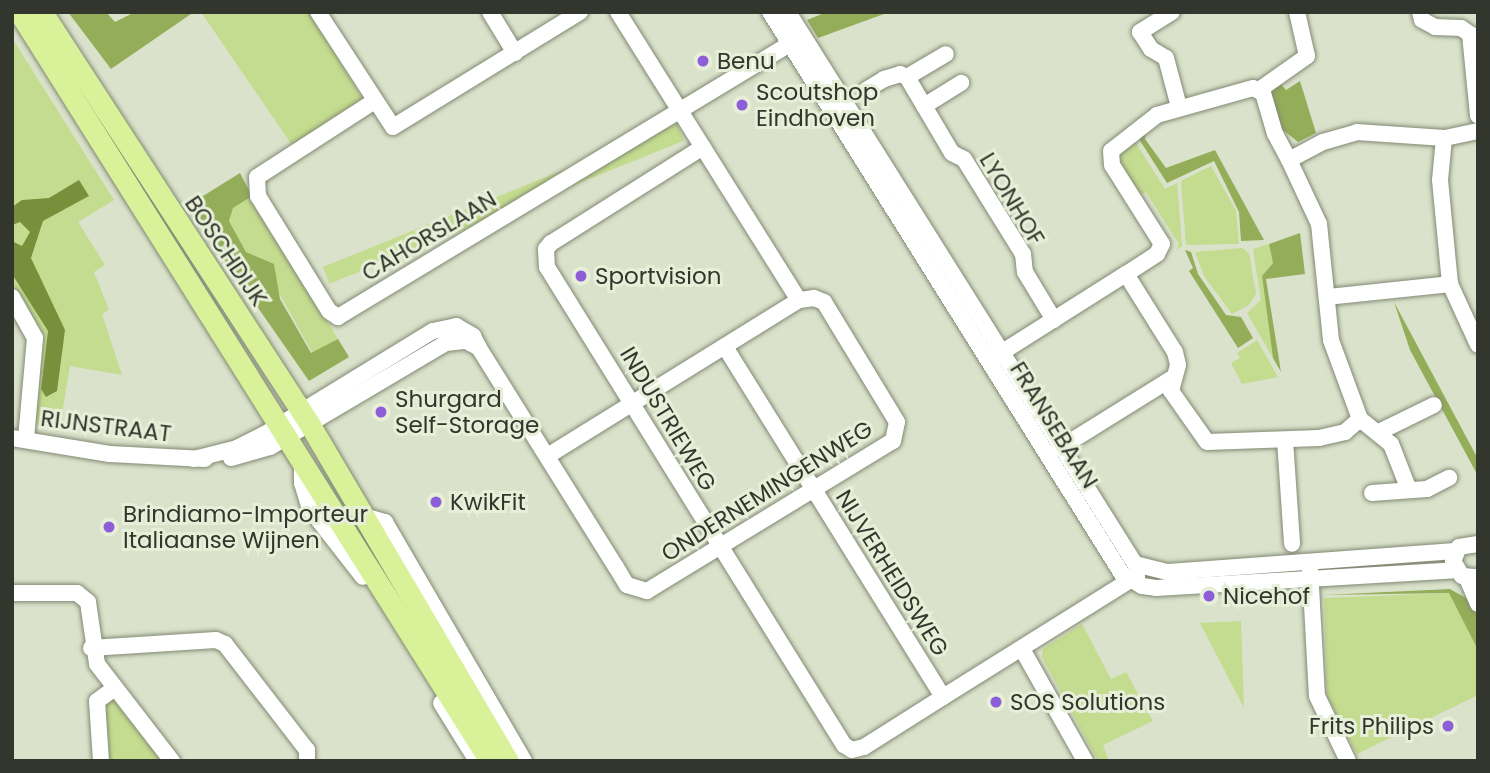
<!DOCTYPE html>
<html>
<head>
<meta charset="utf-8">
<style>
  body { margin:0 }
  #map { position:relative; width:1490px; height:773px; overflow:hidden; background:#dae2cb; font-family:Poppins,sans-serif }
  div>[style] { position:absolute }
  [style*='--x'] { left:calc(var(--x)*1px); top:calc(var(--y)*1px); width:calc(var(--w)*1px); rotate:calc(var(--a)*1deg) }
  .green>* { inset:0; background:#c4dc8f; transform-origin:0 0 }
  .forest>* { inset:0; background:#94ad59 }
  .water>* { inset:0; background:#78903b }
  .roads { filter:drop-shadow(0 0 2px #828974) drop-shadow(0 0 2px #828974) }
  .minor>* { height:16px; margin:-8px; padding:0 8px; transform-origin:8px; border-radius:8px; background:#fff }
  .major>* { height:21px; margin:-10.5px; padding:0 10.5px; transform-origin:10.5px; border-radius:10.5px; background:#d9f199 }
  .dots>* { width:19px; height:19px; translate:-50% -50%; box-sizing:border-box; border:4px solid #e7efd8; border-radius:50% }
  span { translate:-50% -50%; white-space:nowrap; text-align:center; line-height:1.15; -webkit-text-stroke:6px #e7efd8; paint-order:stroke }
  .poi-label { font-size:23px; color:#32362d }
  .left { translate:0 -50%; text-align:left }
  .right { translate:-100% -50%; text-align:right }
  .street-label { font-size:23px; color:#32362d }
  .frame { position:absolute; inset:0; border:14px solid #32362d; pointer-events:none }
</style>
</head>
<body>
<div id="map">
  <div class="green">
    <i style="clip-path:polygon(201px 12px,311px 12px,363px 100px,294px 148px)"></i>
    <i style="clip-path:polygon(12px 38px,114px 200px,78px 222px,105px 265px,94px 272px,109px 310px,102px 314px,122px 375px,70px 366px,59px 432px,34px 424px,44px 335px,12px 282px)"></i>
    <i style="left:677px;top:124px;width:18px;height:382px;rotate:68deg"></i>
    <i style="clip-path:polygon(1134px 140px,1165px 189px,1177px 183px,1182px 246px,1176px 250px,1179px 244px,1146px 192px,1139px 196px,1119px 165px,1116px 154px)"></i>
    <i style="clip-path:polygon(1211px 166px,1236px 211px,1239px 244px,1186px 245px,1181px 181px)"></i>
    <i style="clip-path:polygon(252px 196px,338px 339px,313px 354px,260px 259px,246px 252px,229px 221px,233px 208px)"></i>
    <i style="clip-path:polygon(1269px 244px,1273px 263px,1262px 276px,1273px 358px,1247px 313px,1261px 300px,1253px 249px)"></i>
    <i style="clip-path:polygon(1242px 248px,1249px 253px,1256px 294px,1249px 305px,1232px 314px,1204px 276px,1195px 252px)"></i>
    <i style="clip-path:polygon(1257px 340px,1278px 377px,1242px 384px,1231px 363px,1240px 358px,1237px 353px)"></i>
    <i style="clip-path:polygon(1450px 593px,1478px 650px,1478px 695px,1357px 754px,1327px 696px,1324px 598px)"></i>
    <i style="clip-path:polygon(1241px 621px,1244px 708px,1200px 623px)"></i>
    <i style="clip-path:polygon(1082px 624px,1111px 679px,1126px 672px,1153px 721px,1103px 745px,1109px 761px,1098px 761px,1042px 657px,1043px 649px)"></i>
    <i style="clip-path:polygon(111px 697px,117px 701px,164px 761px,105px 761px,101px 703px)"></i>
  </div>
  <div class="forest">
    <i style="clip-path:polygon(68px 12px,106px 12px,115px 22px,135px 12px,191px 14px,111px 69px)"></i>
    <i style="clip-path:polygon(827px 12px,883px 12px,884px 14px,818px 38px,807px 20px)"></i>
    <i style="clip-path:polygon(1300px 81px,1316px 133px,1298px 142px,1278px 126px,1267px 90px,1280px 83px,1286px 90px)"></i>
    <i style="clip-path:polygon(1146px 125px,1145px 139px,1166px 168px,1215px 150px,1264px 240px,1241px 241px,1239px 212px,1214px 161px,1167px 183px,1139px 139px)"></i>
    <i style="clip-path:polygon(240px 173px,252px 196px,233px 208px,229px 221px,246px 252px,274px 264px,280px 299px,311px 353px,338px 339px,349px 357px,309px 381px,187px 206px)"></i>
    <i style="clip-path:polygon(1300px 233px,1305px 274px,1266px 279px,1281px 372px,1273px 358px,1262px 276px,1273px 263px,1269px 244px)"></i>
    <i style="clip-path:polygon(1185px 250px,1191px 252px,1198px 274px,1226px 315px,1241px 317px,1253px 338px,1238px 348px,1189px 271px,1193px 268px)"></i>
    <i style="clip-path:polygon(1394px 302px,1478px 459px,1478px 476px,1410px 350px)"></i>
    <i style="clip-path:polygon(1450px 589px,1473px 602px,1478px 615px,1478px 650px,1449px 593px,1324px 595px)"></i>
  </div>
  <div class="water">
    <i style="clip-path:polygon(79px 180px,89px 196px,43px 221px,31px 258px,65px 330px,57px 391px,46px 397px,41px 389px,48px 331px,12px 274px,12px 241px,22px 246px,30px 232px,20px 222px,12px 225px,12px 207px,22px 200px,49px 198px)"></i>
  </div>
  <div class="roads">
    <div class="minor">
      <i style="--x:318;--y:12;--w:137;--a:56.9"></i>
      <i style="--x:393;--y:127;--w:220;--a:-31.6"></i>
      <i style="--x:490;--y:12;--w:48;--a:58.6"></i>
      <i style="--x:618;--y:12;--w:340;--a:57.9"></i>
      <i style="--x:770;--y:12;--w:663;--a:57.94"></i>
      <i style="--x:1122;--y:574;--w:23;--a:31"></i>
      <i style="--x:1142;--y:586;--w:14;--a:8"></i>
      <i style="--x:1156;--y:588;--w:300;--a:-3.4"></i>
      <i style="--x:788;--y:12;--w:652;--a:57.85"></i>
      <i style="--x:1135;--y:564;--w:34;--a:14"></i>
      <i style="--x:1168;--y:572;--w:288;--a:-4.2"></i>
      <i style="--x:1172;--y:12;--w:38;--a:148"></i>
      <i style="--x:1140;--y:32;--w:20;--a:57"></i>
      <i style="--x:1151;--y:49;--w:17;--a:31"></i>
      <i style="--x:1166;--y:58;--w:51;--a:75.1"></i>
      <i style="--x:1420;--y:12;--w:8;--a:76"></i>
      <i style="--x:1422;--y:20;--w:15;--a:28"></i>
      <i style="--x:1435;--y:27;--w:26;--a:2"></i>
      <i style="--x:1461;--y:28;--w:11;--a:34"></i>
      <i style="--x:1470;--y:34;--w:82;--a:84.4"></i>
      <i style="--x:907;--y:77;--w:88;--a:59.4"></i>
      <i style="--x:952;--y:153;--w:13;--a:27"></i>
      <i style="--x:964;--y:159;--w:112;--a:58.2"></i>
      <i style="--x:1023;--y:254;--w:18;--a:84"></i>
      <i style="--x:1025;--y:272;--w:56;--a:58.9"></i>
      <i style="--x:866;--y:90;--w:21;--a:-31"></i>
      <i style="--x:884;--y:79;--w:17;--a:-17"></i>
      <i style="--x:900;--y:74;--w:8;--a:23"></i>
      <i style="--x:907;--y:77;--w:45;--a:-30.5"></i>
      <i style="--x:1259;--y:90;--w:59;--a:-35.3"></i>
      <i style="--x:1307;--y:56;--w:45;--a:-102.8"></i>
      <i style="--x:373;--y:102;--w:138;--a:147.1"></i>
      <i style="--x:257;--y:177;--w:19;--a:87"></i>
      <i style="--x:258;--y:196;--w:135;--a:58.3"></i>
      <i style="--x:329;--y:311;--w:11;--a:34"></i>
      <i style="--x:338;--y:317;--w:537;--a:-31.15"></i>
      <i style="--x:924;--y:106;--w:44;--a:-31.9"></i>
      <i style="--x:1478;--y:131;--w:35;--a:168"></i>
      <i style="--x:1444;--y:138;--w:42;--a:95.4"></i>
      <i style="--x:1440;--y:180;--w:104;--a:84.5"></i>
      <i style="--x:1450;--y:284;--w:67;--a:65.3"></i>
      <i style="--x:703;--y:147;--w:180;--a:147.7"></i>
      <i style="--x:551;--y:243;--w:8;--a:130"></i>
      <i style="--x:546;--y:249;--w:18;--a:87"></i>
      <i style="--x:547;--y:267;--w:563;--a:58.15"></i>
      <i style="--x:844;--y:745;--w:9;--a:32"></i>
      <i style="--x:852;--y:750;--w:12;--a:-14"></i>
      <i style="--x:864;--y:747;--w:93;--a:-32.3"></i>
      <i style="--x:943;--y:697;--w:412;--a:-121.9"></i>
      <i style="--x:1289;--y:160;--w:30;--a:-118"></i>
      <i style="--x:1275;--y:134;--w:43;--a:-106.3"></i>
      <i style="--x:1263;--y:93;--w:11;--a:-153"></i>
      <i style="--x:1253;--y:88;--w:100;--a:164.3"></i>
      <i style="--x:1157;--y:115;--w:58;--a:142"></i>
      <i style="--x:1111;--y:151;--w:14;--a:86"></i>
      <i style="--x:1112;--y:165;--w:93;--a:57.7"></i>
      <i style="--x:1162;--y:244;--w:11;--a:117"></i>
      <i style="--x:1157;--y:254;--w:37;--a:147"></i>
      <i style="--x:1126;--y:274;--w:92;--a:57.9"></i>
      <i style="--x:1175;--y:352;--w:13;--a:77"></i>
      <i style="--x:1178;--y:365;--w:27;--a:105"></i>
      <i style="--x:1171;--y:391;--w:62;--a:54.8"></i>
      <i style="--x:1207;--y:442;--w:112;--a:-2"></i>
      <i style="--x:1319;--y:438;--w:27;--a:-13"></i>
      <i style="--x:1345;--y:432;--w:20;--a:-41"></i>
      <i style="--x:1360;--y:419;--w:84;--a:-110.2"></i>
      <i style="--x:1331;--y:340;--w:117;--a:-95.9"></i>
      <i style="--x:1319;--y:224;--w:71;--a:-115.1"></i>
      <i style="--x:1289;--y:160;--w:38;--a:-28"></i>
      <i style="--x:1323;--y:142;--w:35;--a:-16"></i>
      <i style="--x:1357;--y:132;--w:87;--a:3.9"></i>
      <i style="--x:12;--y:297;--w:47;--a:60.7"></i>
      <i style="--x:35;--y:338;--w:101;--a:95.1"></i>
      <i style="--x:1327;--y:297;--w:124;--a:-6"></i>
      <i style="--x:993;--y:358;--w:157;--a:-32.3"></i>
      <i style="--x:1360;--y:419;--w:40;--a:39"></i>
      <i style="--x:1391;--y:444;--w:49;--a:68.6"></i>
      <i style="--x:1379;--y:432;--w:61;--a:-26.1"></i>
      <i style="--x:12;--y:438;--w:99;--a:9.3"></i>
      <i style="--x:110;--y:454;--w:95;--a:3"></i>
      <i style="--x:1285;--y:440;--w:104;--a:86.1"></i>
      <i style="--x:1060;--y:448;--w:131;--a:-31.9"></i>
      <i style="--x:231;--y:458;--w:41;--a:-15.8"></i>
      <i style="--x:270;--y:447;--w:204;--a:-30.6"></i>
      <i style="--x:446;--y:343;--w:20;--a:-6"></i>
      <i style="--x:466;--y:341;--w:15;--a:28"></i>
      <i style="--x:194;--y:459;--w:44;--a:-14.3"></i>
      <i style="--x:237;--y:448;--w:29;--a:-27"></i>
      <i style="--x:263;--y:435;--w:199;--a:-31.5"></i>
      <i style="--x:433;--y:331;--w:24;--a:-12"></i>
      <i style="--x:456;--y:326;--w:20;--a:30"></i>
      <i style="--x:473;--y:336;--w:13;--a:63"></i>
      <i style="--x:479;--y:348;--w:258;--a:58"></i>
      <i style="--x:616;--y:567;--w:21;--a:59"></i>
      <i style="--x:627;--y:585;--w:21;--a:17"></i>
      <i style="--x:647;--y:591;--w:288;--a:-31.4"></i>
      <i style="--x:893;--y:441;--w:19;--a:-78"></i>
      <i style="--x:897;--y:422;--w:140;--a:-121.3"></i>
      <i style="--x:824;--y:302;--w:11;--a:-158"></i>
      <i style="--x:814;--y:298;--w:15;--a:172"></i>
      <i style="--x:799;--y:300;--w:296;--a:148.2"></i>
      <i style="--x:302;--y:466;--w:17;--a:90"></i>
      <i style="--x:302;--y:483;--w:27;--a:73"></i>
      <i style="--x:310;--y:509;--w:86;--a:52.1"></i>
      <i style="--x:1372;--y:493;--w:55;--a:-4.2"></i>
      <i style="--x:1427;--y:489;--w:25;--a:-27"></i>
      <i style="--x:367;--y:517;--w:19;--a:16"></i>
      <i style="--x:385;--y:522;--w:276;--a:59.8"></i>
      <i style="--x:1478;--y:544;--w:19;--a:171"></i>
      <i style="--x:1459;--y:547;--w:15;--a:113"></i>
      <i style="--x:1453;--y:561;--w:17;--a:59"></i>
      <i style="--x:1462;--y:576;--w:16;--a:4"></i>
      <i style="--x:1310;--y:568;--w:128;--a:86.9"></i>
      <i style="--x:1317;--y:696;--w:72;--a:64.5"></i>
      <i style="--x:1467;--y:578;--w:28;--a:67"></i>
      <i style="--x:12;--y:593;--w:65;--a:0"></i>
      <i style="--x:77;--y:593;--w:14;--a:39"></i>
      <i style="--x:88;--y:602;--w:63;--a:81.7"></i>
      <i style="--x:97;--y:664;--w:123;--a:52.3"></i>
      <i style="--x:91;--y:648;--w:125;--a:-3.7"></i>
      <i style="--x:216;--y:640;--w:10;--a:24"></i>
      <i style="--x:225;--y:644;--w:134;--a:52.3"></i>
      <i style="--x:307;--y:750;--w:11;--a:90"></i>
      <i style="--x:1022;--y:649;--w:129;--a:60.6"></i>
      <i style="--x:943;--y:697;--w:229;--a:-32"></i>
      <i style="--x:441;--y:703;--w:68;--a:58.2"></i>
      <i style="--x:101;--y:761;--w:60;--a:-93.8"></i>
      <i style="--x:97;--y:701;--w:22;--a:-36"></i>
    </div>
    <div class="major">
      <i style="--x:19;--y:12;--w:885;--a:57.84"></i>
      <i style="--x:42;--y:12;--w:492;--a:57"></i>
      <i style="--x:310;--y:425;--w:390;--a:59.5"></i>
    </div>
  </div>
  <div class="dots">
    <i style="left:703px;top:61px;background:#8e5ed8"></i>
    <i style="left:742px;top:105px;background:#8e5ed8"></i>
    <i style="left:581px;top:276px;background:#8e5ed8"></i>
    <i style="left:381px;top:412px;background:#8e5ed8"></i>
    <i style="left:436px;top:502px;background:#8e5ed8"></i>
    <i style="left:109px;top:527px;background:#8e5ed8"></i>
    <i style="left:1209px;top:596px;background:#8e5ed8"></i>
    <i style="left:996px;top:702px;background:#8e5ed8"></i>
    <i style="left:1448px;top:726px;background:#8e5ed8"></i>
  </div>
  <div class="poi-label">
    <span class="left" style="left:717px;top:61px">Benu</span>
    <span class="left" style="left:756px;top:105px">Scoutshop<br>Eindhoven</span>
    <span class="left" style="left:595px;top:276px">Sportvision</span>
    <span class="left" style="left:395px;top:412px">Shurgard<br>Self-Storage</span>
    <span class="left" style="left:450px;top:502px">KwikFit</span>
    <span class="left" style="left:123px;top:527px">Brindiamo-Importeur<br>Italiaanse Wijnen</span>
    <span class="left" style="left:1223px;top:596px">Nicehof</span>
    <span class="left" style="left:1010px;top:702px">SOS Solutions</span>
    <span class="right" style="left:1434px;top:726px">Frits Philips</span>
  </div>
  <div class="street-label">
    <span style="left:1012px;top:199px;rotate:59deg">LYONHOF</span>
    <span style="left:429px;top:236px;rotate:-31deg">CAHORSLAAN</span>
    <span style="left:226px;top:251px;rotate:56deg">BOSCHDIJK</span>
    <span style="left:668px;top:419px;rotate:59deg">INDUSTRIEWEG</span>
    <span style="left:1054px;top:425px;rotate:58deg">FRANSEBAAN</span>
    <span style="left:106px;top:426px;rotate:7deg">RIJNSTRAAT</span>
    <span style="left:767px;top:491px;rotate:-32deg">ONDERNEMINGENWEG</span>
    <span style="left:892px;top:573px;rotate:58deg">NIJVERHEIDSWEG</span>
  </div>
  <div class="frame"></div>
</div>
</body>
</html>
